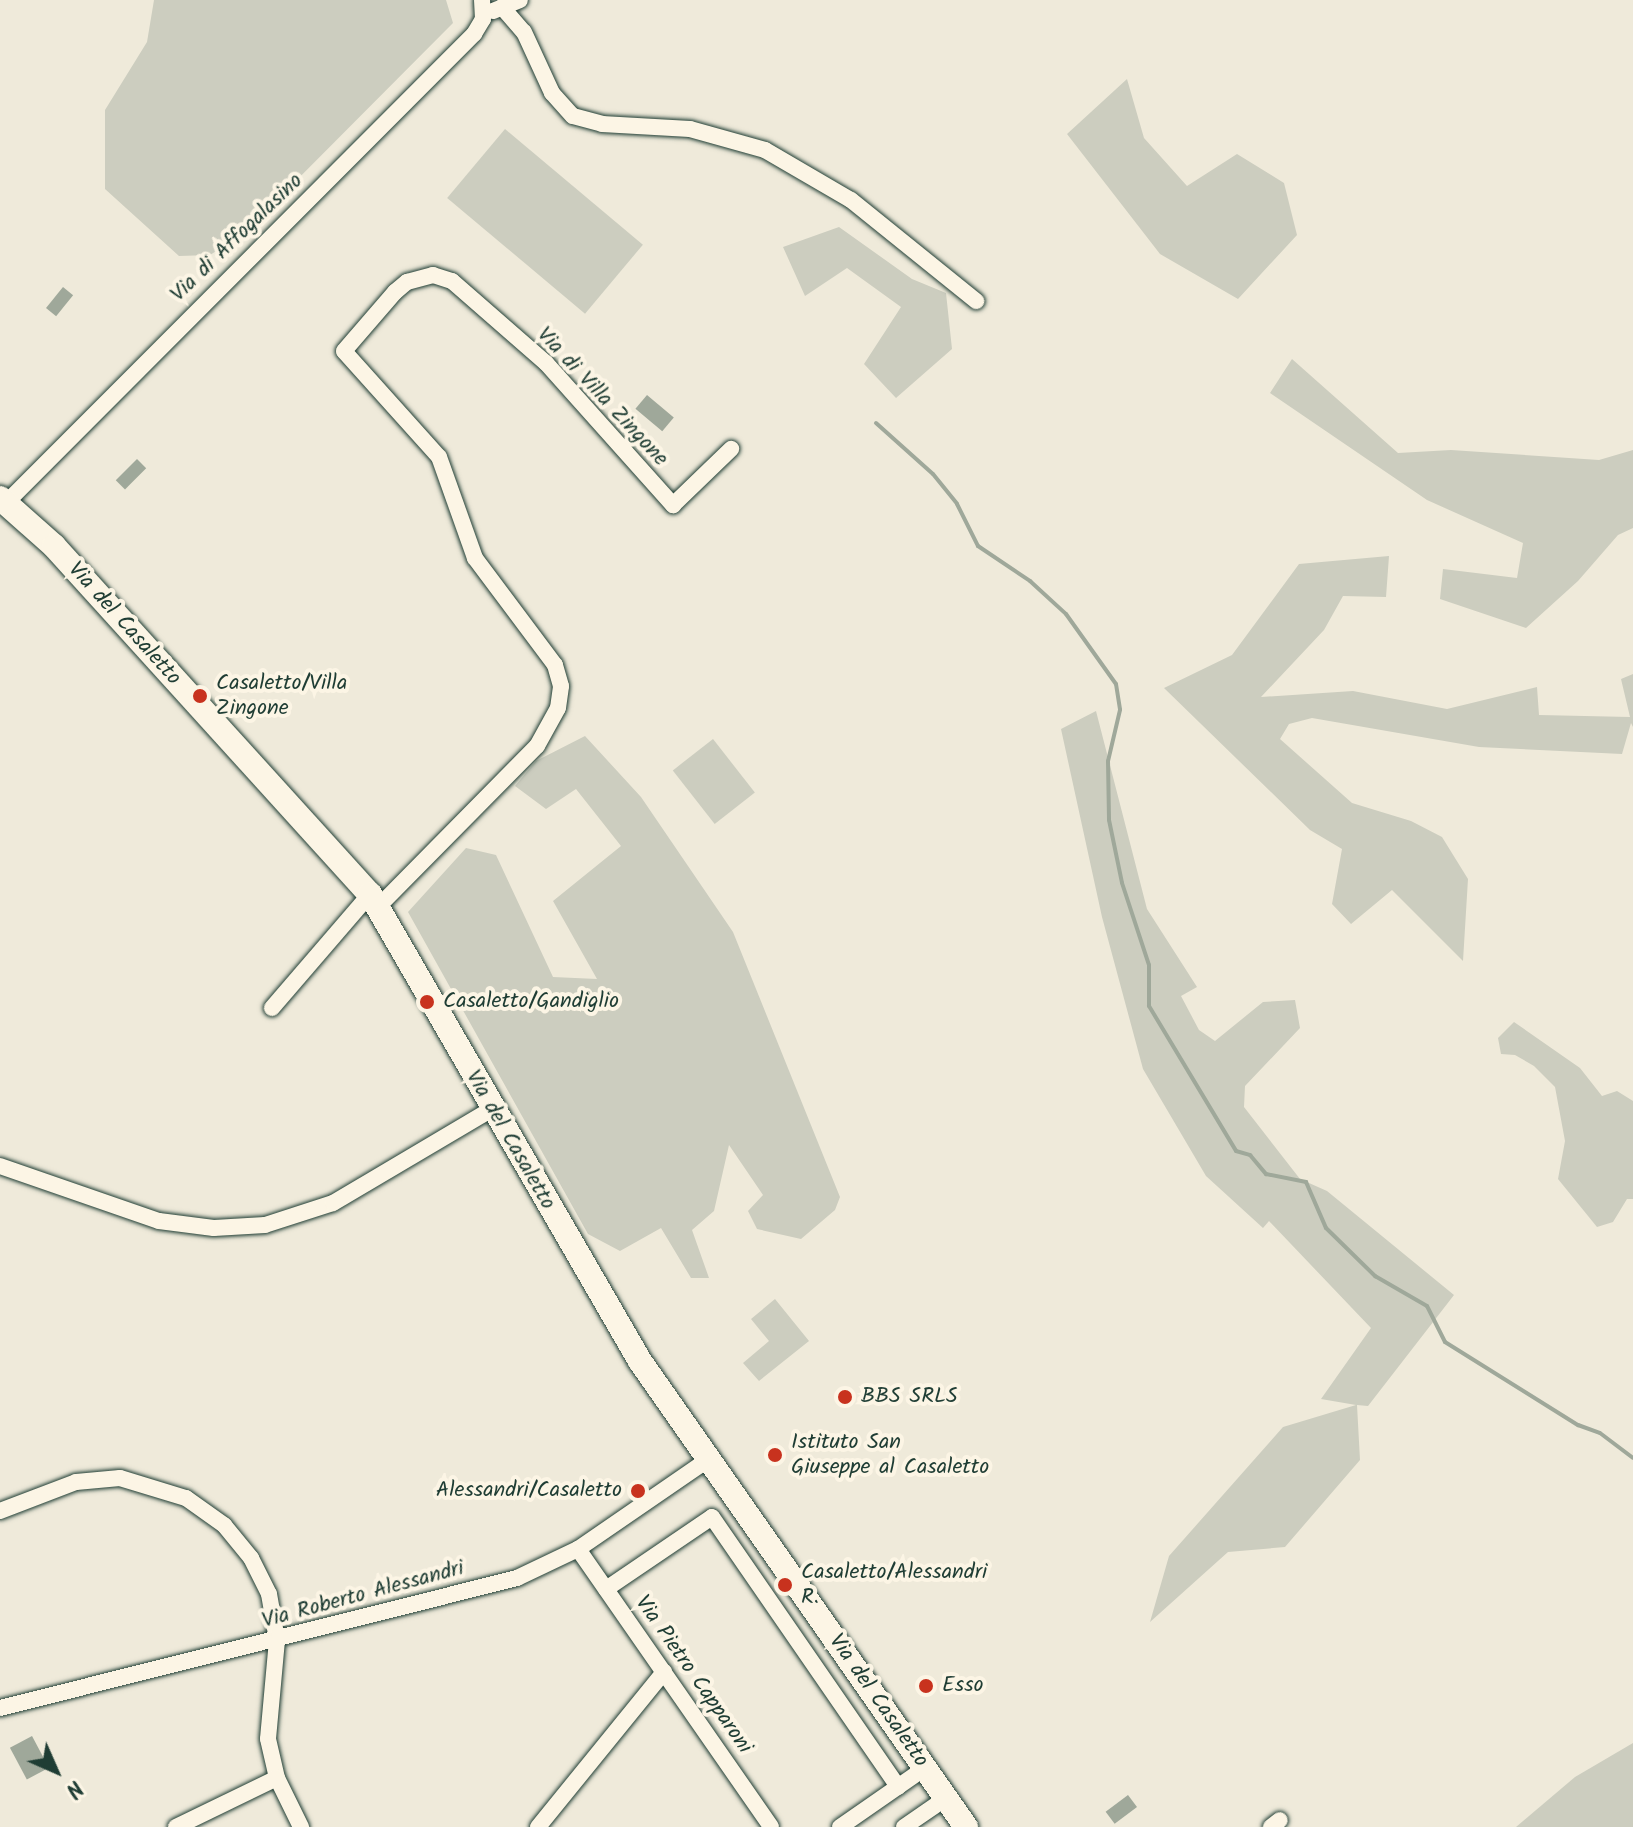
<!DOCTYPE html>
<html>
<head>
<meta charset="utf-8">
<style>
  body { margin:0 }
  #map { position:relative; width:1633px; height:1827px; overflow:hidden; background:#efeada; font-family:Kalam,sans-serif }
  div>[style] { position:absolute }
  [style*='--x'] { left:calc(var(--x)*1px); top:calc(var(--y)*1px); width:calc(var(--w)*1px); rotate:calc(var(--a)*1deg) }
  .green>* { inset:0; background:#cccdbf; transform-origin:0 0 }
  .water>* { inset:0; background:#9fa89a; transform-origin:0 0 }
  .stream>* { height:4px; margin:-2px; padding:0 2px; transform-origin:2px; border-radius:2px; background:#9fa89a }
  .roads { filter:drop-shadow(0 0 2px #1f3d34) drop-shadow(0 0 2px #1f3d34) }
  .street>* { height:16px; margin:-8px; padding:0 8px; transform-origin:8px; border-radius:8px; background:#fcf5e5 }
  .secondary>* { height:24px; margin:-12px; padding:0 12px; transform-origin:12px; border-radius:12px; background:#fcf5e5 }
  .dots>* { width:22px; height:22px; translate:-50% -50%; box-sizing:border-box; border:4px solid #fcf5e5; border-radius:50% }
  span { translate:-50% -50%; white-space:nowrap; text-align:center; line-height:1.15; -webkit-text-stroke:8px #fcf5e5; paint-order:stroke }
  .street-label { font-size:22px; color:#1f3d34 }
  .poi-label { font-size:22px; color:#1f3d34 }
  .left { translate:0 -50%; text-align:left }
  .right { translate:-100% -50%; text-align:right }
  .north { position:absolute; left:16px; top:1731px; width:80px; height:80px; -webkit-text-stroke:6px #fcf5e5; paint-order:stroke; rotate:135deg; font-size:22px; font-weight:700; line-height:32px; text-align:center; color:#1f3d34 }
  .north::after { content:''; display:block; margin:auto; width:28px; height:36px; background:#1f3d34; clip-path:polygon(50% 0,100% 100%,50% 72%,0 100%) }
</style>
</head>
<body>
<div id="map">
  <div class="green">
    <i style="clip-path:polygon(154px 0,446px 0,453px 23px,243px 234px,210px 255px,179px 256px,105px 189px,105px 110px,147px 42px)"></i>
    <i style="clip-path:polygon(1127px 79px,1144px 138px,1187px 186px,1237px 154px,1284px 183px,1297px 235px,1238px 299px,1160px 254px,1067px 134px)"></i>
    <i style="left:505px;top:129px;width:180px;height:90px;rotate:40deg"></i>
    <i style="clip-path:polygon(839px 227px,912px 279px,946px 293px,952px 349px,896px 398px,864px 364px,901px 307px,847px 268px,805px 296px,783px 247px)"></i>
    <i style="clip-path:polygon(1292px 359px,1398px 453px,1451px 450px,1599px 460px,1633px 450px,1633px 528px,1618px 535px,1578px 581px,1526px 628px,1440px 599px,1443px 569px,1517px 578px,1523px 543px,1427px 500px,1270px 393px)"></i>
    <i style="clip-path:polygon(1389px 556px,1386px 597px,1343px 596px,1324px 630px,1261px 697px,1353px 691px,1447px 709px,1537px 687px,1539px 715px,1630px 717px,1621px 679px,1633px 674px,1633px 727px,1631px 723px,1622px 754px,1479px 747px,1312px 718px,1289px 724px,1280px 739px,1352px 803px,1411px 821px,1442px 837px,1468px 879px,1463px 961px,1392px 890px,1351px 924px,1332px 904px,1342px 849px,1310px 830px,1164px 688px,1232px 655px,1299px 564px)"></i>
    <i style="clip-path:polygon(1096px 711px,1147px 909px,1197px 987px,1181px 996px,1199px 1030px,1215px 1041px,1263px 1002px,1295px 1000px,1300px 1028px,1245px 1086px,1244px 1107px,1300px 1179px,1327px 1191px,1454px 1295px,1368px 1406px,1357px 1405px,1360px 1460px,1285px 1547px,1228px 1552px,1150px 1622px,1169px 1556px,1283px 1427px,1356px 1405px,1321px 1399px,1371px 1328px,1269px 1221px,1263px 1228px,1206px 1176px,1143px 1069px,1102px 917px,1061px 729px)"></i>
    <i style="clip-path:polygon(585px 736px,641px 797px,733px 932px,840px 1197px,835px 1210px,801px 1239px,757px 1229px,748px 1211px,763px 1195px,729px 1145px,714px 1211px,692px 1230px,709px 1278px,691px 1278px,661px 1228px,620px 1251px,588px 1234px,408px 912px,466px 848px,496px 855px,553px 977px,597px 979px,553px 901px,621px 846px,576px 789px,546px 809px,515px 786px,536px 761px)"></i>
    <i style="left:713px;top:739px;width:68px;height:51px;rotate:52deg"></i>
    <i style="clip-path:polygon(1514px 1022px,1580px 1068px,1602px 1096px,1617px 1091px,1633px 1101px,1633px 1199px,1627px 1199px,1613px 1222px,1597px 1227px,1558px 1179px,1565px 1141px,1555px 1087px,1534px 1066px,1515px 1055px,1501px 1054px,1498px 1038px)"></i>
    <i style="clip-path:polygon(775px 1299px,809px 1341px,759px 1381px,743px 1363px,769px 1341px,751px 1319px)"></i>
    <i style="clip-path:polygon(1633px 1743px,1633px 1827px,1516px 1827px,1575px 1777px)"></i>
  </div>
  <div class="water">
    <i style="left:63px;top:287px;width:13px;height:27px;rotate:39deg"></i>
    <i style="left:647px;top:395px;width:35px;height:18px;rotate:40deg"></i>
    <i style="left:137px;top:459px;width:13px;height:30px;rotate:45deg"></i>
    <i style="left:32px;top:1736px;width:36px;height:25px;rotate:62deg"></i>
    <i style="left:1128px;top:1795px;width:15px;height:28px;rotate:53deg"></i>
  </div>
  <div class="stream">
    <i style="--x:876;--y:423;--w:76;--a:41.8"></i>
    <i style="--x:933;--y:474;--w:38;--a:51"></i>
    <i style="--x:957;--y:504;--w:47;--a:63.4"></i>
    <i style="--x:978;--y:546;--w:63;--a:33.9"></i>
    <i style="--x:1030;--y:581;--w:49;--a:42.5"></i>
    <i style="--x:1066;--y:614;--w:86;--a:54.5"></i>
    <i style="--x:1116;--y:684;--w:26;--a:81"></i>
    <i style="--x:1120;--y:710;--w:52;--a:103.2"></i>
    <i style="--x:1108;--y:761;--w:59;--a:89"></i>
    <i style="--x:1109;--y:820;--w:64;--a:78.3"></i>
    <i style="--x:1122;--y:883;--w:86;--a:71.8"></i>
    <i style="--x:1149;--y:965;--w:41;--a:90"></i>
    <i style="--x:1149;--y:1006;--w:169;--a:59"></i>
    <i style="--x:1236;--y:1151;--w:15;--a:16"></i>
    <i style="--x:1250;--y:1155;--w:25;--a:50"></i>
    <i style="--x:1266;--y:1174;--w:41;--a:11.3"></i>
    <i style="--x:1306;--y:1182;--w:50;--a:66.5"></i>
    <i style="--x:1326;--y:1228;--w:69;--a:44.4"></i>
    <i style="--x:1375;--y:1276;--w:60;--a:30"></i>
    <i style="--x:1427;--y:1306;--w:40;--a:63.4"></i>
    <i style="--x:1445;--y:1342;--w:157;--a:32"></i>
    <i style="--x:1578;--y:1425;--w:23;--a:20"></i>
    <i style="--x:1600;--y:1433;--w:41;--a:37.1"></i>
  </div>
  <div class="roads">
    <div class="street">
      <i style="--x:502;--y:7;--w:33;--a:49"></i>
      <i style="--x:524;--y:32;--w:67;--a:65.3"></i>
      <i style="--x:552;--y:93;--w:31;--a:48"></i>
      <i style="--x:573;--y:116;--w:30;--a:15"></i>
      <i style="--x:602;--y:124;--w:88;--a:3.3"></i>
      <i style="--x:690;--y:129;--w:78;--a:15.6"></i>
      <i style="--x:765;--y:150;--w:99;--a:30.2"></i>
      <i style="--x:851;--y:200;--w:161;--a:38.9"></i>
      <i style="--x:493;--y:11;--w:29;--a:-22"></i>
      <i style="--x:6;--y:503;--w:663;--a:-45.06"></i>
      <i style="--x:474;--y:34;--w:17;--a:-59"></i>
      <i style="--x:483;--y:19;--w:19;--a:-93"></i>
      <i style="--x:379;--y:906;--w:225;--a:-45.4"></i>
      <i style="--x:537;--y:746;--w:43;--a:-61.1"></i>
      <i style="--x:558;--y:708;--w:22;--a:-82"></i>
      <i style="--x:561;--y:686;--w:22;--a:-106"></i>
      <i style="--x:555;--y:665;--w:134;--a:-126.8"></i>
      <i style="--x:475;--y:558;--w:107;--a:-109.6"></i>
      <i style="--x:439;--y:457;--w:142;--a:-131.9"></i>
      <i style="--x:344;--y:351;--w:78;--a:-49.2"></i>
      <i style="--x:395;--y:292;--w:16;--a:-40"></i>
      <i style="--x:407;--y:282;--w:27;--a:-15"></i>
      <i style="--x:433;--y:275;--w:20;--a:18"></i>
      <i style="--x:452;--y:281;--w:125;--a:41.1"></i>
      <i style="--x:546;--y:363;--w:191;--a:48.2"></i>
      <i style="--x:673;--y:505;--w:81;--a:-44"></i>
      <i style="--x:272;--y:1008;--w:150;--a:-49.3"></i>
      <i style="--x:0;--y:1166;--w:168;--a:19.1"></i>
      <i style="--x:159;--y:1221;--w:55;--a:7.3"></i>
      <i style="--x:214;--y:1228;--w:51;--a:-3.4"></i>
      <i style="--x:265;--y:1225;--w:71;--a:-17.9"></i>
      <i style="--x:333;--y:1203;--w:185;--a:-30.6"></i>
      <i style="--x:0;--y:1511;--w:81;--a:-20.9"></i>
      <i style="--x:76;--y:1482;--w:44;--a:-5.2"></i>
      <i style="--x:120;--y:1478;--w:69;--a:16.9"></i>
      <i style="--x:186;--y:1498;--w:47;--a:35.4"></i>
      <i style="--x:224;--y:1525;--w:43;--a:50.7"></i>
      <i style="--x:251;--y:1558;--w:40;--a:63.4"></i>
      <i style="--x:269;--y:1594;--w:47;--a:80.1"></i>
      <i style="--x:277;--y:1640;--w:99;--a:95.2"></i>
      <i style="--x:268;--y:1739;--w:40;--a:77"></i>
      <i style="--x:277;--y:1778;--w:55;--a:63.9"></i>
      <i style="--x:578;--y:1549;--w:338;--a:55.2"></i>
      <i style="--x:606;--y:1589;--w:128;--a:-34.2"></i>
      <i style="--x:712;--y:1517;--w:328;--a:55.4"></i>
      <i style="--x:0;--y:1708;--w:533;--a:-14.11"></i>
      <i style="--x:517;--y:1578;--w:68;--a:-25.4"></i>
      <i style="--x:578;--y:1549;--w:159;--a:-34.5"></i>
      <i style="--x:176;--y:1827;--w:112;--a:-25.9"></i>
      <i style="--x:538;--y:1827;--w:200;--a:-50.9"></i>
      <i style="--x:840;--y:1827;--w:103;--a:-34.8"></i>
      <i style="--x:904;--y:1827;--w:51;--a:-34.6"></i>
      <i style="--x:1271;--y:1827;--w:11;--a:-38"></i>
    </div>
    <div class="secondary">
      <i style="--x:0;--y:498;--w:72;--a:41.6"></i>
      <i style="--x:54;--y:546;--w:470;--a:47.8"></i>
      <i style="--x:370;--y:894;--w:539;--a:59.97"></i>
      <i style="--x:640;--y:1361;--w:569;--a:55.02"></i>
    </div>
  </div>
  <div class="dots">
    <i style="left:200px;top:696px;background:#c8321e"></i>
    <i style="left:427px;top:1002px;background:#c8321e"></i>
    <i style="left:845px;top:1397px;background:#c8321e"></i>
    <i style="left:775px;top:1455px;background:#c8321e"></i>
    <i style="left:638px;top:1491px;background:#c8321e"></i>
    <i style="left:785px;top:1585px;background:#c8321e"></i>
    <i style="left:926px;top:1686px;background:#c8321e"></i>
  </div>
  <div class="street-label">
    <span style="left:237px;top:238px;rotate:-44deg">Via di Affogalasino</span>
    <span style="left:602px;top:397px;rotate:47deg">Via di Villa Zingone</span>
    <span style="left:124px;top:624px;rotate:48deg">Via del Casaletto</span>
    <span style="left:510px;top:1140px;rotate:60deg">Via del Casaletto</span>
    <span style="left:363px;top:1595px;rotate:-15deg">Via Roberto Alessandri</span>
    <span style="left:693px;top:1675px;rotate:55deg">Via Pietro Capparoni</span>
    <span style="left:878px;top:1701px;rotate:55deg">Via del Casaletto</span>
  </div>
  <div class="poi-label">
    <span class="left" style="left:216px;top:696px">Casaletto/Villa<br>Zingone</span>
    <span class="left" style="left:443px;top:1002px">Casaletto/Gandiglio</span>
    <span class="left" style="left:861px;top:1397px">BBS SRLS</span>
    <span class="left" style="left:791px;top:1455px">Istituto San<br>Giuseppe al Casaletto</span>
    <span class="right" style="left:622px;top:1491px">Alessandri/Casaletto</span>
    <span class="left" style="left:801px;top:1585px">Casaletto/Alessandri<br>R.</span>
    <span class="left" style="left:942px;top:1686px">Esso</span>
  </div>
  <div class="north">N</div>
</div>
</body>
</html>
